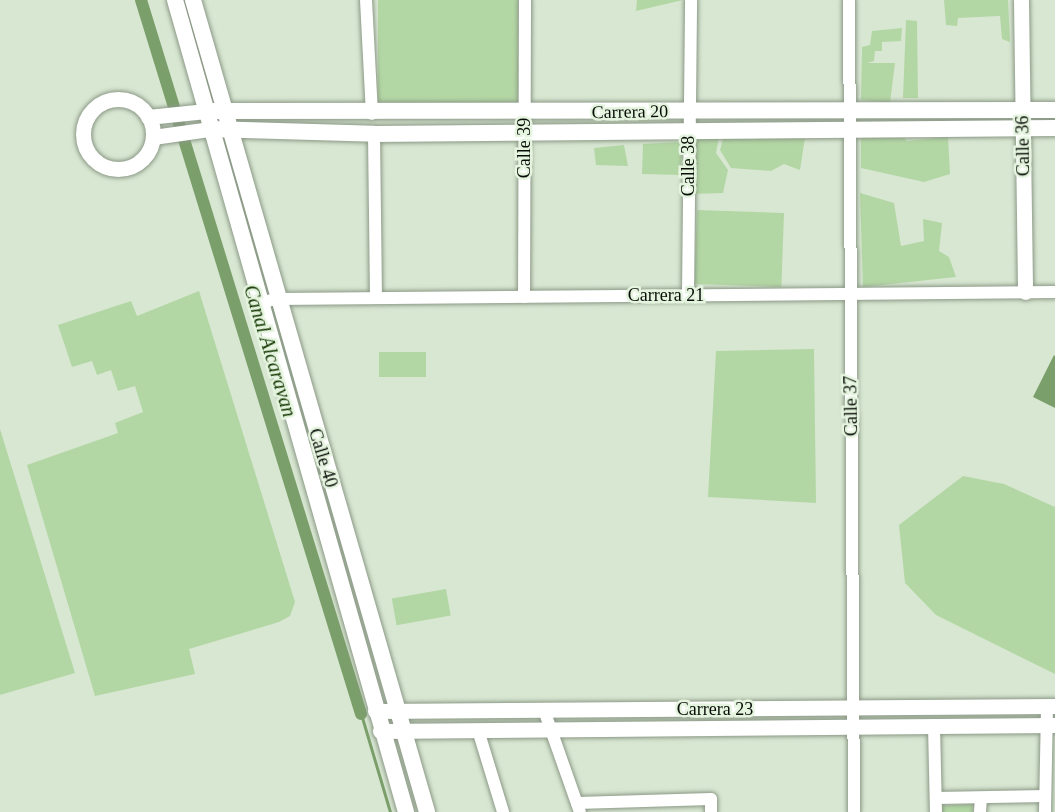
<!DOCTYPE html>
<html>
<head>
<meta charset="utf-8">
<style>
  body { margin:0 }
  #map { position:relative; width:1055px; height:812px; overflow:hidden; background:#d8e7d2; font-family:"Times New Roman",serif }
  div>[style] { position:absolute }
  [style*='--x'] { left:calc(var(--x)*1px); top:calc(var(--y)*1px); width:calc(var(--w)*1px); rotate:calc(var(--a)*1deg) }
  .green>* { inset:0; background:#b3d7a4; transform-origin:0 0 }
  .water>* { inset:0; background:#7b9f6b }
  .stream>* { height:3px; margin:-1.5px; padding:0 1.5px; transform-origin:1.5px; border-radius:1.5px; background:#7b9f6b }
  .canal>* { height:12px; margin:-6px; padding:0 6px; transform-origin:6px; border-radius:6px; background:#7b9f6b }
  .roads { filter:drop-shadow(0 0 2px #8b9986) drop-shadow(0 0 2px #8b9986) }
  .minor>* { height:12px; margin:-6px; padding:0 6px; transform-origin:6px; border-radius:6px; background:#fff }
  .tertiary>* { height:15px; margin:-7.5px; padding:0 7.5px; transform-origin:7.5px; border-radius:7.5px; background:#fff }
  .tertiary>.ring { margin:-7.5px; padding:0; box-sizing:content-box; background:none; border:15px solid #fff; border-radius:50% }
  .secondary>* { height:16px; margin:-8px; padding:0 8px; transform-origin:8px; border-radius:8px; background:#fff }
  span { translate:-50% -50%; white-space:nowrap; text-align:center; line-height:1.15; -webkit-text-stroke:5px #e5f4df; paint-order:stroke }
  .street-label { font-size:18px; color:#080d07 }
  .water-label { font-size:20px; color:#133600; font-style:italic }
</style>
</head>
<body>
<div id="map">
  <div class="green">
    <i style="left:378px;top:0;width:140px;height:105px"></i>
    <i style="clip-path:polygon(637px 0,683px 0,636px 11px)"></i>
    <i style="clip-path:polygon(944px 0,1008px 0,1010px 42px,1002px 39px,1000px 16px,958px 18px,957px 26px,946px 25px)"></i>
    <i style="clip-path:polygon(906px 20px,917px 21px,918px 98px,903px 98px)"></i>
    <i style="clip-path:polygon(902px 28px,901px 41px,882px 42px,882px 51px,875px 51px,874px 61px,867px 63px,895px 63px,890px 103px,861px 100px,862px 47px,870px 45px,872px 31px)"></i>
    <i style="clip-path:polygon(898px 129px,907px 141px,948px 137px,950px 174px,924px 182px,861px 168px,861px 131px)"></i>
    <i style="clip-path:polygon(806px 131px,800px 170px,784px 164px,771px 171px,731px 168px,720px 150px,724px 135px)"></i>
    <i style="clip-path:polygon(694px 136px,719px 137px,716px 153px,728px 170px,723px 193px,691px 194px)"></i>
    <i style="clip-path:polygon(683px 142px,680px 175px,642px 174px,643px 144px)"></i>
    <i style="clip-path:polygon(624px 145px,628px 166px,596px 165px,594px 148px)"></i>
    <i style="clip-path:polygon(860px 193px,894px 203px,901px 246px,924px 241px,923px 219px,942px 223px,939px 251px,949px 257px,956px 277px,863px 287px)"></i>
    <i style="left:784px;top:213px;width:74px;height:87px;rotate:92deg"></i>
    <i style="clip-path:polygon(199px 291px,295px 602px,290px 616px,279px 622px,189px 649px,195px 674px,95px 696px,27px 465px,118px 433px,115px 423px,143px 412px,135px 386px,118px 391px,111px 370px,97px 375px,92px 361px,72px 367px,58px 325px,131px 301px,137px 316px)"></i>
    <i style="clip-path:polygon(814px 349px,816px 503px,708px 497px,716px 351px)"></i>
    <i style="left:379px;top:352px;width:47px;height:25px"></i>
    <i style="clip-path:polygon(0 429px,75px 673px,0 695px)"></i>
    <i style="clip-path:polygon(963px 476px,1004px 484px,1055px 507px,1055px 674px,936px 615px,905px 583px,899px 525px)"></i>
    <i style="left:446px;top:589px;width:27px;height:55px;rotate:80deg"></i>
    <i style="clip-path:polygon(972px 804px,973px 812px,938px 812px,938px 806px)"></i>
  </div>
  <div class="water">
    <i style="clip-path:polygon(1054px 355px,1055px 356px,1055px 408px,1033px 397px)"></i>
  </div>
  <div class="stream">
    <i style="--x:361;--y:714;--w:102;--a:73.5"></i>
  </div>
  <div class="canal">
    <i style="--x:141;--y:0;--w:747;--a:72.87"></i>
  </div>
  <div class="roads">
    <div class="minor">
      <i style="--x:366;--y:0;--w:114;--a:87"></i>
      <i style="--x:849;--y:0;--w:812;--a:89.65"></i>
      <i style="--x:374;--y:134;--w:164;--a:89.3"></i>
      <i style="--x:688;--y:295;--w:295;--a:-89.4"></i>
      <i style="--x:524;--y:297;--w:297;--a:-89.8"></i>
      <i style="--x:259;--y:303;--w:17;--a:-13"></i>
      <i style="--x:276;--y:299;--w:779;--a:-0.51"></i>
      <i style="--x:544;--y:710;--w:108;--a:70.6"></i>
      <i style="--x:934;--y:726;--w:86;--a:88.7"></i>
      <i style="--x:478;--y:730;--w:86;--a:73"></i>
      <i style="--x:936;--y:798;--w:109;--a:-1.1"></i>
      <i style="--x:577;--y:803;--w:134;--a:-1.7"></i>
      <i style="--x:711;--y:799;--w:13;--a:90"></i>
      <i style="--x:980;--y:812;--w:14;--a:-86"></i>
      <i style="--x:1045;--y:812;--w:106;--a:-88.9"></i>
    </div>
    <div class="tertiary">
      <i style="--x:1021;--y:0;--w:292;--a:89.2"></i>
      <i class="ring" style="left:83px;top:99px;width:55px;height:55px"></i>
      <i style="--x:148;--y:117;--w:58;--a:-5.9"></i>
      <i style="--x:153;--y:137;--w:58;--a:-8"></i>
      <i style="--x:375;--y:711;--w:680;--a:-0.42"></i>
      <i style="--x:380;--y:731;--w:675;--a:-0.51"></i>
    </div>
    <div class="secondary">
      <i style="--x:175;--y:0;--w:844;--a:74.12"></i>
      <i style="--x:193;--y:0;--w:845;--a:73.92"></i>
      <i style="--x:206;--y:111;--w:849;--a:-0.07"></i>
      <i style="--x:210;--y:129;--w:164;--a:1.7"></i>
      <i style="--x:374;--y:134;--w:681;--a:-0.5"></i>
    </div>
  </div>
  <div class="street-label">
    <span style="left:630px;top:112px;rotate:-1deg">Carrera 20</span>
    <span style="left:1023px;top:146px;rotate:-91deg">Calle 36</span>
    <span style="left:524px;top:148px;rotate:-90deg">Calle 39</span>
    <span style="left:688px;top:166px;rotate:-90deg">Calle 38</span>
    <span style="left:666px;top:295px">Carrera 21</span>
    <span style="left:851px;top:406px;rotate:-91deg">Calle 37</span>
    <span style="left:323px;top:458px;rotate:73deg">Calle 40</span>
    <span style="left:715px;top:709px">Carrera 23</span>
  </div>
  <div class="water-label">
    <span style="left:270px;top:351px;rotate:73deg">Canal Alcaravan</span>
  </div>
</div>
</body>
</html>
